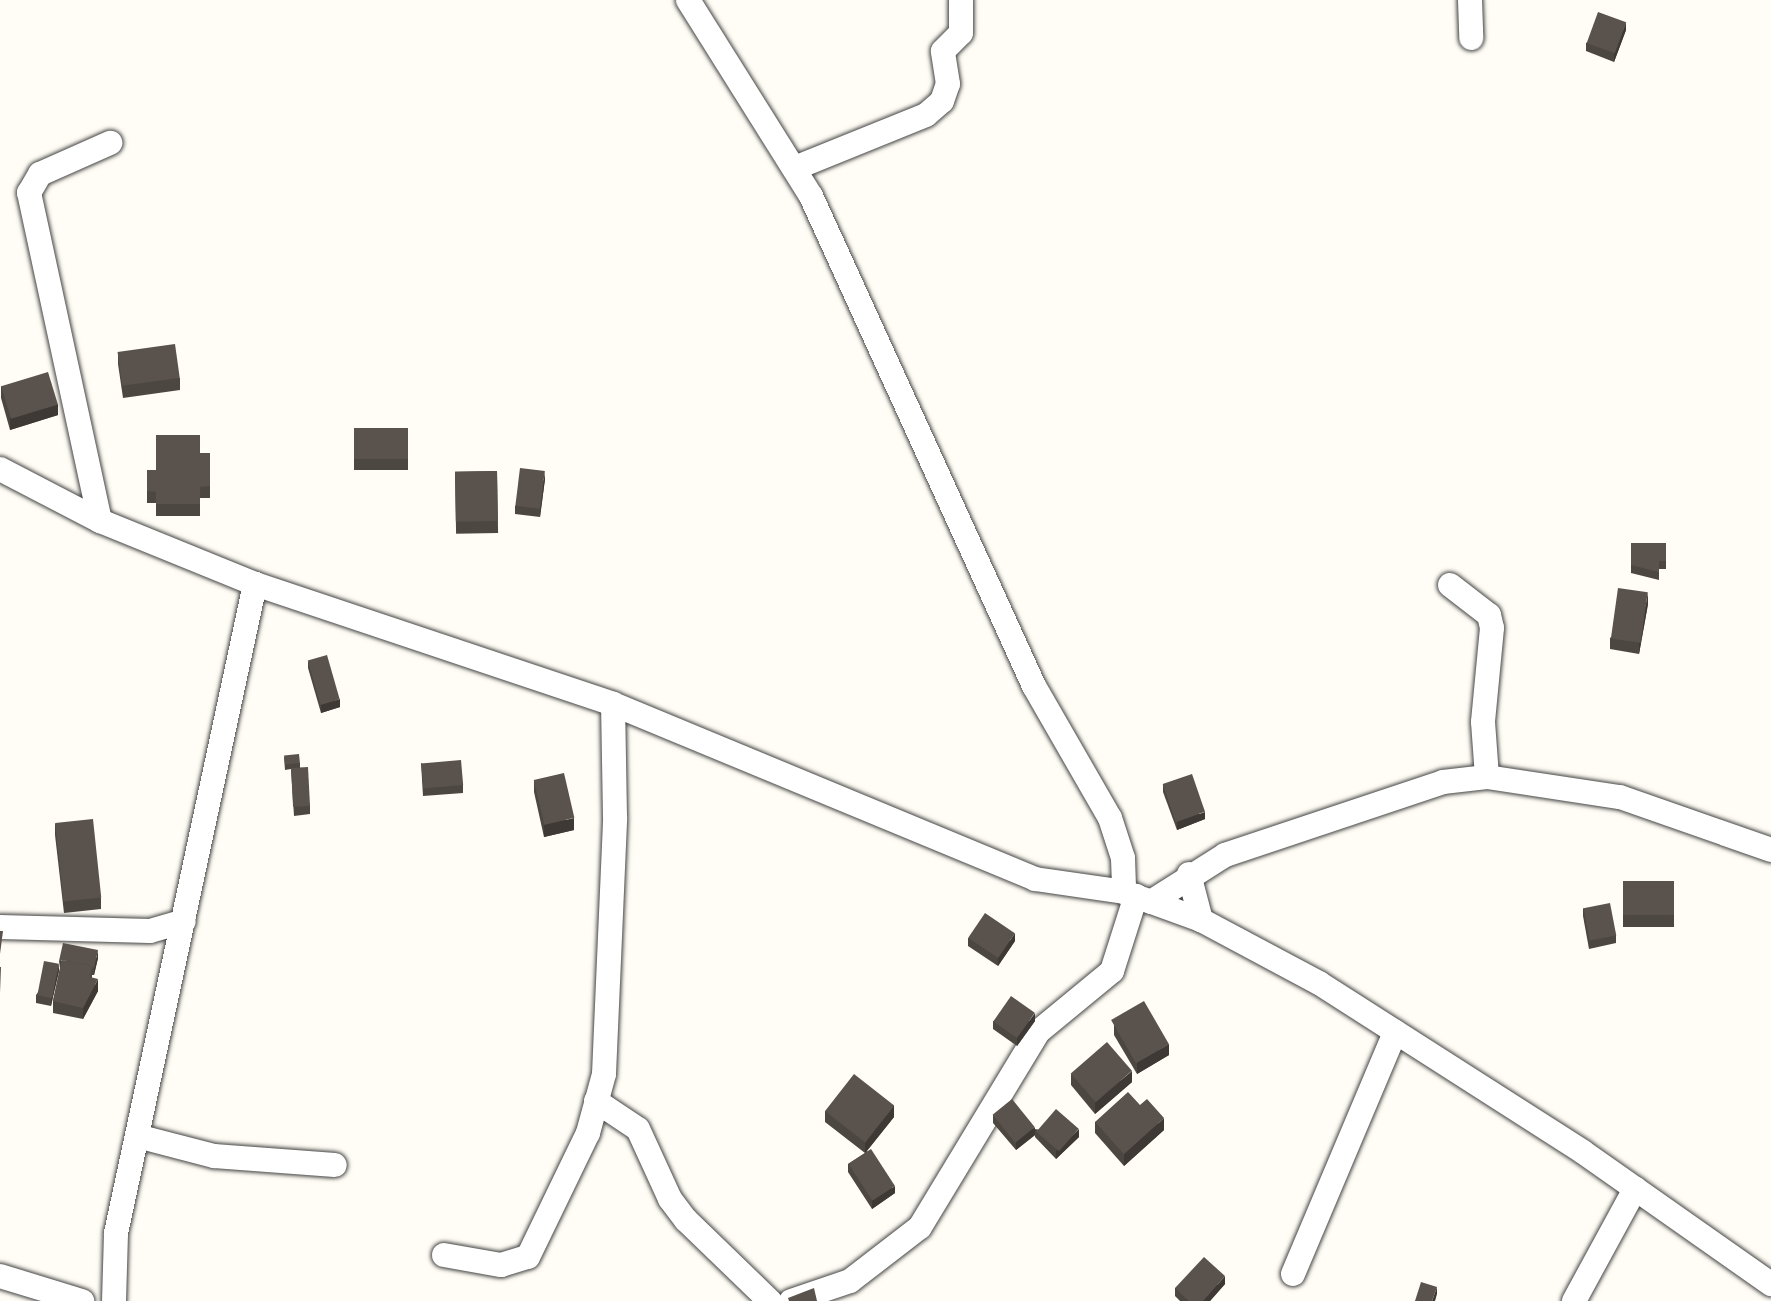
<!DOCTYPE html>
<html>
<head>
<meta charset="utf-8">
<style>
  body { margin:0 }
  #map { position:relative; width:1771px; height:1301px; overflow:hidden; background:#fffdf5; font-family:Merriweather,serif }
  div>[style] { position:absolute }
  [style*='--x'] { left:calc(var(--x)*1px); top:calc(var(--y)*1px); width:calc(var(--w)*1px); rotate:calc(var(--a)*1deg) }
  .roads { filter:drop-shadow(0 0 2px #444) drop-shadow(0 0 2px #444) }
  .minor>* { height:24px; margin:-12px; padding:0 12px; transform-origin:12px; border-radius:12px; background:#fff }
  .wall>* { inset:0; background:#4d4742; transform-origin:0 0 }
  .shaded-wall>* { inset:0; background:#3f3936 }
  .building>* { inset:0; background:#5a524d; transform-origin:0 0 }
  span { translate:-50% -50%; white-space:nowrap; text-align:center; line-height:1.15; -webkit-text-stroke:6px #fff; paint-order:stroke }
</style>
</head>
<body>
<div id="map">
  <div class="roads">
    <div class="minor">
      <i style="--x:688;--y:0;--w:231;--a:57.9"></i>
      <i style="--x:811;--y:196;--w:538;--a:65.53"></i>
      <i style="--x:1034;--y:686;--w:152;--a:60.1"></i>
      <i style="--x:1110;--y:818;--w:42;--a:72"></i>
      <i style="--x:1123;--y:858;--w:34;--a:88"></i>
      <i style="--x:1470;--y:0;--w:38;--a:88"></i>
      <i style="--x:795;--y:168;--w:141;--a:-22"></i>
      <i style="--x:926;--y:115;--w:21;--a:-41"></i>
      <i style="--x:942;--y:101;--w:18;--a:-71"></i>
      <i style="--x:948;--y:84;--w:33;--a:-99"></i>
      <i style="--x:943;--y:51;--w:25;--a:-45"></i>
      <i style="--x:961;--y:33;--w:33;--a:-90"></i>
      <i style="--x:0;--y:469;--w:113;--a:27.5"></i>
      <i style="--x:100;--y:521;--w:167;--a:22.1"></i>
      <i style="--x:255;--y:584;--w:378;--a:18.5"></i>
      <i style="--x:613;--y:704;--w:457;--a:22.5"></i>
      <i style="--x:1035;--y:879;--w:90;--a:8.3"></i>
      <i style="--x:1124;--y:892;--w:82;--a:20"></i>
      <i style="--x:1201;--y:920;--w:134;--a:28.1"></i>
      <i style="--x:1319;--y:983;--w:313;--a:32.6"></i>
      <i style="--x:1583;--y:1152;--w:230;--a:35.1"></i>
      <i style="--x:100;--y:521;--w:336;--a:-102.2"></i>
      <i style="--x:29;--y:193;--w:22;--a:-60"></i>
      <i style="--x:40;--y:174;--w:77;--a:-23.9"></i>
      <i style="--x:1450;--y:585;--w:49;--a:37.6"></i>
      <i style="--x:1489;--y:615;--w:13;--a:77"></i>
      <i style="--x:1492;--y:628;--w:94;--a:95.5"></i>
      <i style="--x:1483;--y:722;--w:55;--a:85.8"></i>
      <i style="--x:1189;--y:874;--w:48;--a:75.4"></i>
      <i style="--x:1151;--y:902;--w:88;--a:-32.4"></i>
      <i style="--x:1225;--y:855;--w:230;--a:-18.5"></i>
      <i style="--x:1443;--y:782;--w:44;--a:-6.5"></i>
      <i style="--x:1487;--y:777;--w:134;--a:8.6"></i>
      <i style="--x:1620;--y:797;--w:160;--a:19.3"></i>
      <i style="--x:0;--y:927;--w:150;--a:1.5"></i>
      <i style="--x:150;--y:931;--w:35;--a:-16"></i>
      <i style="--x:596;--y:1101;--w:50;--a:33.7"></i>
      <i style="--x:638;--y:1129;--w:77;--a:65.4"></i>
      <i style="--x:670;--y:1199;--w:26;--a:53"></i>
      <i style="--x:686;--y:1220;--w:117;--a:44"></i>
      <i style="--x:137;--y:1136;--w:80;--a:14.6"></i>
      <i style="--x:214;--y:1156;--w:121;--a:4.3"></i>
      <i style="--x:444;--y:1255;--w:58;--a:10"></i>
      <i style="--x:501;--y:1265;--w:28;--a:-17"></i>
      <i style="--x:528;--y:1257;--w:138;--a:-64.2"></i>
      <i style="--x:588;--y:1133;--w:61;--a:-74.8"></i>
      <i style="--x:604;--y:1074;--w:257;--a:-87.5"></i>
      <i style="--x:615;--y:817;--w:113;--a:-91"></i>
      <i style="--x:1293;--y:1274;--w:263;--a:-67.1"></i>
      <i style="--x:0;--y:1276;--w:86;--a:17"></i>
      <i style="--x:114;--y:1301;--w:68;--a:-88.3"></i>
      <i style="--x:116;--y:1233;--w:664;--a:-77.91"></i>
      <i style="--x:791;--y:1301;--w:62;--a:-18.7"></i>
      <i style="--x:850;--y:1281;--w:88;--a:-37.6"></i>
      <i style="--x:920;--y:1227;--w:228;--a:-58.8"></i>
      <i style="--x:1038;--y:1032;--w:96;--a:-39.5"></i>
      <i style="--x:1112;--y:971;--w:79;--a:-72.3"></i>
      <i style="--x:1574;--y:1301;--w:128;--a:-61.4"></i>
    </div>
  </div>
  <div class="wall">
    <i style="clip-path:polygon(1626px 30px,1614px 62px,1586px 51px,1586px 43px)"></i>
    <i style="clip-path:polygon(118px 353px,180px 378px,180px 390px,123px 398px,118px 364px)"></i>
    <i style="clip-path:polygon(1px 386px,58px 415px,10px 430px,1px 398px)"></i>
    <i style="left:354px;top:428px;width:54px;height:42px"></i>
    <i style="clip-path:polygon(200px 453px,210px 453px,210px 498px,200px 498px,200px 516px,156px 516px,156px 503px,147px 503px,147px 470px,156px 470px)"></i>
    <i style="left:497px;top:471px;width:62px;height:42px;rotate:89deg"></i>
    <i style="clip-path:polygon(545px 479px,540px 517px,515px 514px,515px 506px)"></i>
    <i style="clip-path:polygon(1631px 543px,1666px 543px,1666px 569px,1659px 569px,1659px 580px,1631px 573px)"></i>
    <i style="clip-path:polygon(1648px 604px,1639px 654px,1610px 649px,1610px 638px)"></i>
    <i style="clip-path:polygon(308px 661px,340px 707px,321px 713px,308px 668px)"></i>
    <i style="clip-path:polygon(284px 757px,300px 763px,300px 767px,310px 806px,310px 814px,294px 816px,291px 769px,285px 770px)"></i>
    <i style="clip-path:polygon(421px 763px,463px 785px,463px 793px,423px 796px)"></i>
    <i style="clip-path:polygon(534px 780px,574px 830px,544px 837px,534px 792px)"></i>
    <i style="clip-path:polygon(1163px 784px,1205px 819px,1177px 830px,1163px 792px)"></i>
    <i style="clip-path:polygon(55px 823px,101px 898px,101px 909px,64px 913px,55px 835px)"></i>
    <i style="left:1623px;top:881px;width:51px;height:46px"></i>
    <i style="clip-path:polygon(1583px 908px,1616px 935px,1616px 943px,1589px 949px,1583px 916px)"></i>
    <i style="clip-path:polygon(968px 938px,1015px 941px,998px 966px,968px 946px)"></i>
    <i style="clip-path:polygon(98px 958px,94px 975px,92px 975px,92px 978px,98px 991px,83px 1019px,53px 1013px,53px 1001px,60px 968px,59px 961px)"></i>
    <i style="clip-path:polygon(59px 964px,51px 1006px,36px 1003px,36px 995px)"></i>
    <i style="clip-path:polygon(993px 1021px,1035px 1021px,1017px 1046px,993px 1029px)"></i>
    <i style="clip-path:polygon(1114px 1024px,1169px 1055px,1137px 1074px,1114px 1035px)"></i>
    <i style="clip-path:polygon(1071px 1074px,1132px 1082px,1095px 1114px,1071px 1085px)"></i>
    <i style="clip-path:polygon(1140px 1105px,1164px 1130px,1124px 1166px,1095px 1133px,1095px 1122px)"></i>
    <i style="clip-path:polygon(825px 1111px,894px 1117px,867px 1151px,895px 1193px,872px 1209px,848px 1172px,848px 1164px,865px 1153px,825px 1122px)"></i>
    <i style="clip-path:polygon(993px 1115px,1035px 1129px,1079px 1137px,1056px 1159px,1035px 1137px,1035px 1135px,1016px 1150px,993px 1123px)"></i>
    <i style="clip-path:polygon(1225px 1284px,1210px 1301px,1180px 1301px,1175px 1296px,1175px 1288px)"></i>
  </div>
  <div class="shaded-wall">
    <i style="clip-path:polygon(1626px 22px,1626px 30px,1614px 62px,1614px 54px)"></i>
    <i style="clip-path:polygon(58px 404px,58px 415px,10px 430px,10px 418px)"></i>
    <i style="clip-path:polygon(545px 471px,545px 479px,540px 517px,540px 509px)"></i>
    <i style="clip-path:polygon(1648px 592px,1648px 604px,1639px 654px,1639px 643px)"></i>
    <i style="clip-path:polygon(340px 699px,340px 707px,321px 713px,321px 705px)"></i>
    <i style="clip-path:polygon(1205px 812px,1205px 819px,1177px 830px,1177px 822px)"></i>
    <i style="clip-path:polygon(574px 818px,574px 830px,544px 837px,544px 825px)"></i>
    <i style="clip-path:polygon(1015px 933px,1015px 941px,998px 966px,998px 958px)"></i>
    <i style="clip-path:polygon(98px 950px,98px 958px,94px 975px,94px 968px)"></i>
    <i style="clip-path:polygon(59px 964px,59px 972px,51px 1006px,51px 998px)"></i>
    <i style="clip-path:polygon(98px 979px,98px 991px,83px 1019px,83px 1008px)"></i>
    <i style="clip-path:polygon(1035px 1013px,1035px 1021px,1017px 1046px,1017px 1038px)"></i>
    <i style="clip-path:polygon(1169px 1044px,1169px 1055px,1137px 1074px,1137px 1062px)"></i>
    <i style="clip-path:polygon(1132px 1071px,1132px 1082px,1095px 1114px,1095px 1102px)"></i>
    <i style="clip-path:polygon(894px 1105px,894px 1117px,865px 1153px,865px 1142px)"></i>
    <i style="clip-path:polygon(1164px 1118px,1164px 1130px,1124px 1166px,1124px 1154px)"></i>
    <i style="clip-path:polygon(1035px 1127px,1035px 1135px,1016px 1150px,1016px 1142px)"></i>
    <i style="clip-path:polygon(1079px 1129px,1079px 1137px,1056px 1159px,1056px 1151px)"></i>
    <i style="clip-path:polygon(895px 1186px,895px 1193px,872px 1209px,872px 1201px)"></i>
    <i style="clip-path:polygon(1225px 1276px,1225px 1284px,1210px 1301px,1203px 1301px)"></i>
    <i style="clip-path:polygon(1437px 1287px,1437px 1294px,1435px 1301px,1432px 1301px)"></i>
  </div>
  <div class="building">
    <i style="left:1598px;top:12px;width:30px;height:33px;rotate:20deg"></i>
    <i style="left:175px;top:344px;width:34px;height:58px;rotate:82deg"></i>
    <i style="left:48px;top:372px;width:34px;height:49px;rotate:73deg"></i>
    <i style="left:354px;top:428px;width:54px;height:31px"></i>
    <i style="clip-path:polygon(156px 435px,200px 435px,200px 453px,210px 453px,210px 486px,200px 487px,200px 504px,156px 504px,156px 492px,147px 491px,147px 470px,156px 470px)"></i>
    <i style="left:520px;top:468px;width:25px;height:38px;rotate:7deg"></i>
    <i style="left:497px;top:471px;width:50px;height:42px;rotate:89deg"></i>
    <i style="clip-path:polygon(1631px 543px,1666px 543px,1666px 561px,1659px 561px,1659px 572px,1631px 565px)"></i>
    <i style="left:1618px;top:588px;width:30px;height:51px;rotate:8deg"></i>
    <i style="left:327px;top:655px;width:46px;height:20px;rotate:74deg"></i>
    <i style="left:299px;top:754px;width:9px;height:15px;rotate:84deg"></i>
    <i style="left:461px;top:760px;width:25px;height:40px;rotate:85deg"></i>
    <i style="left:308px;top:767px;width:39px;height:17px;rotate:87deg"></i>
    <i style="left:564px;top:773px;width:46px;height:31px;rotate:77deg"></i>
    <i style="left:1192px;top:774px;width:40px;height:31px;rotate:71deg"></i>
    <i style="left:93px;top:819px;width:79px;height:38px;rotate:84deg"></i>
    <i style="left:1623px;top:881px;width:51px;height:34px"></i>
    <i style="left:1610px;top:903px;width:33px;height:27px;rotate:79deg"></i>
    <i style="left:985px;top:913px;width:36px;height:30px;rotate:34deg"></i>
    <i style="clip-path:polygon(0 931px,3px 931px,0 954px)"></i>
    <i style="clip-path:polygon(63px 943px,98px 950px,94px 968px,92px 967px,92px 966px,62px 960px,61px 961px,59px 961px)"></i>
    <i style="clip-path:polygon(62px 960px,92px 966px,90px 977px,98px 979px,83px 1008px,53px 1001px)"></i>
    <i style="left:44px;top:961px;width:15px;height:35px;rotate:11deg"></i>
    <i style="clip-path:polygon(0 967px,1px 967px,0 993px)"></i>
    <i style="left:1011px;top:996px;width:29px;height:31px;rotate:35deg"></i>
    <i style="left:1144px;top:1001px;width:50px;height:38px;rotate:60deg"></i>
    <i style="left:1107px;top:1042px;width:38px;height:48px;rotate:49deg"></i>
    <i style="left:854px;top:1074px;width:51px;height:47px;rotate:38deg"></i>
    <i style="clip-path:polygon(1128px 1092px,1140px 1105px,1147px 1099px,1164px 1118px,1124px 1154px,1095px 1122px)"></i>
    <i style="left:1012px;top:1099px;width:36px;height:25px;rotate:51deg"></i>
    <i style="left:1056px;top:1109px;width:30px;height:30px;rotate:41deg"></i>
    <i style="left:871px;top:1149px;width:44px;height:27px;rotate:57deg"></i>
    <i style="clip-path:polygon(1204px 1257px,1225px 1276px,1203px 1301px,1189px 1301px,1175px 1288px)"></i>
    <i style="clip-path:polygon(1421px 1282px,1437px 1287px,1432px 1301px,1415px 1301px)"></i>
    <i style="clip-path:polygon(814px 1288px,817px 1301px,789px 1301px,788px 1298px)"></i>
  </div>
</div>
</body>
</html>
